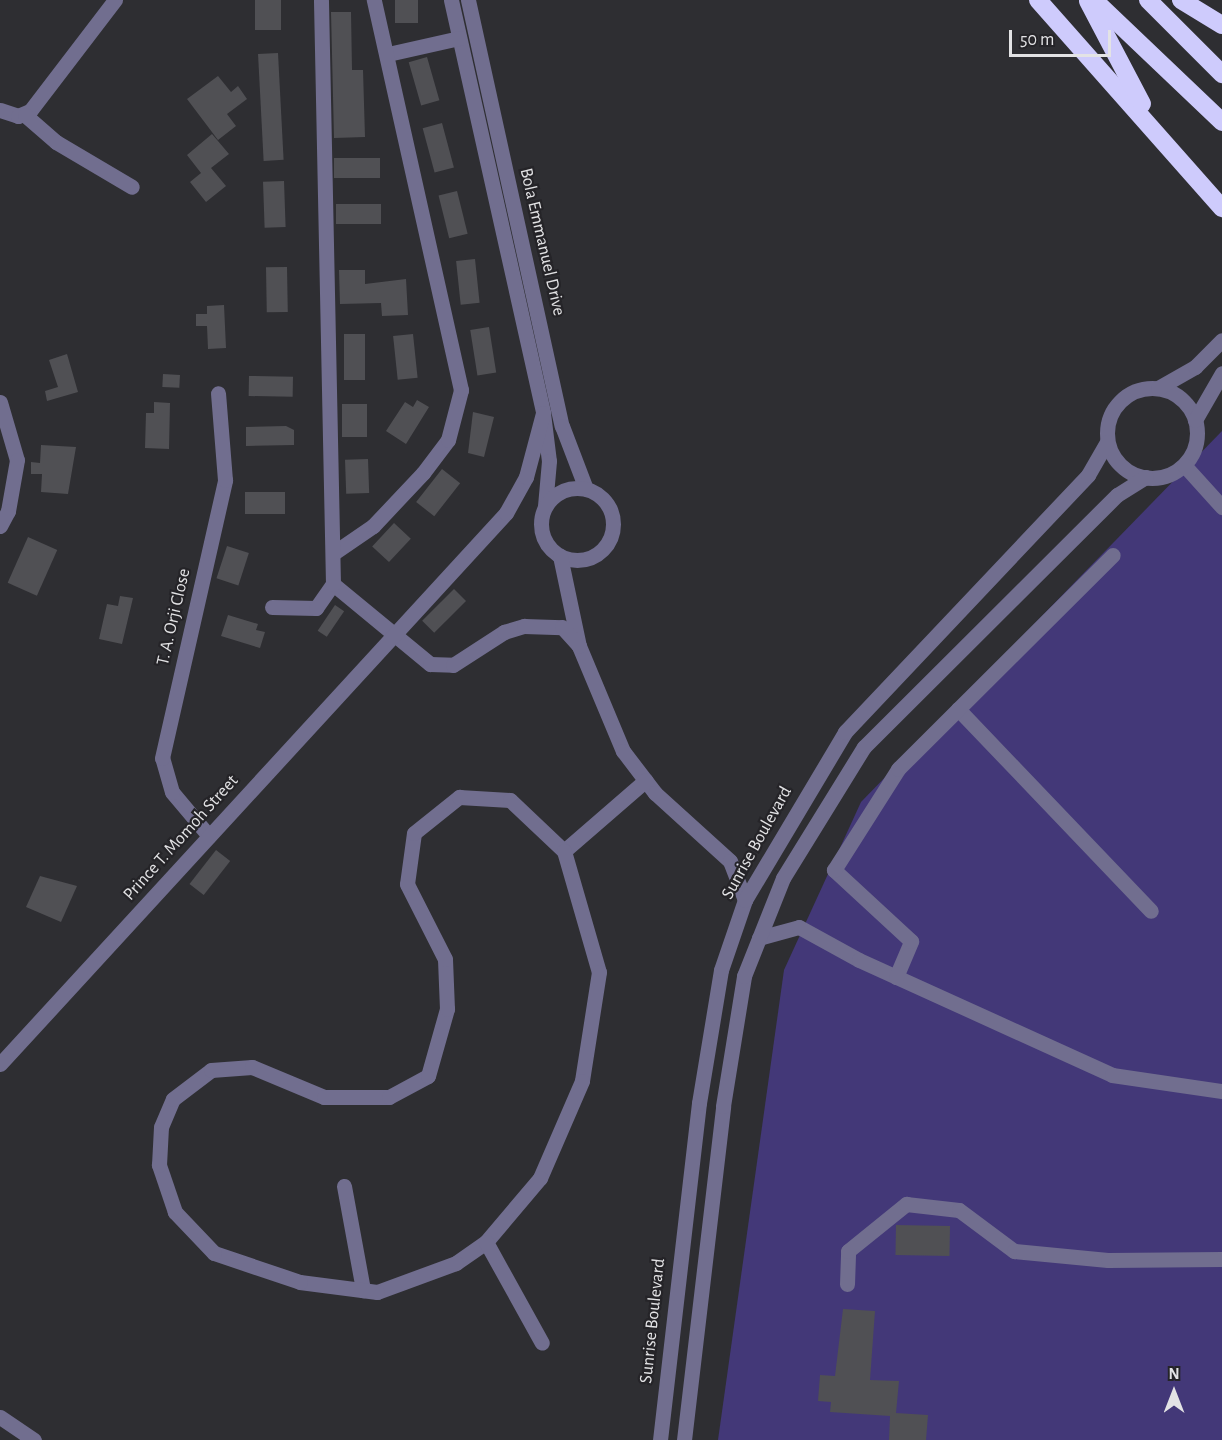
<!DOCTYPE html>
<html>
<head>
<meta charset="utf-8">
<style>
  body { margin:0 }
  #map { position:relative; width:1222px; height:1440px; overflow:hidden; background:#2e2e32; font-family:"Alegreya Sans",sans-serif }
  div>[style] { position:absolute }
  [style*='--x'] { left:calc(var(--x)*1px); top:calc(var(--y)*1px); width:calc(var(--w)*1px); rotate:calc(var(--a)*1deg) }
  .green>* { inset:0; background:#433878 }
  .building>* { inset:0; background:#505054; transform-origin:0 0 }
  .minor>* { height:15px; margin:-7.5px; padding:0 7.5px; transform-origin:7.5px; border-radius:7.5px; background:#716e8f }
  .minor>.ring { margin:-7.5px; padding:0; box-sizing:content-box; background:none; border:15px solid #716e8f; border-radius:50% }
  .highway>* { height:18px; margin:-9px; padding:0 9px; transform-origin:9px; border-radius:9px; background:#cecbfc }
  span { translate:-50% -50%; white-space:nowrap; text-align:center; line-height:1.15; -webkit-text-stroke:4.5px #252428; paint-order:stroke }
  .street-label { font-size:18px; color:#e3e3e5 }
  .north { position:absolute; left:1144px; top:1362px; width:60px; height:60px; -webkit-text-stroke:4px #252428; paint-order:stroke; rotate:0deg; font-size:16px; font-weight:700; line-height:24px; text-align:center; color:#e3e3e5 }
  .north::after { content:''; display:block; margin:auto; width:21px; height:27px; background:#e3e3e5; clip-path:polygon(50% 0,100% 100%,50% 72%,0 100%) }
  .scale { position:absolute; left:1009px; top:30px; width:102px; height:27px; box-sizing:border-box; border:3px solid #e3e3e5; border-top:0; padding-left:8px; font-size:18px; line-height:21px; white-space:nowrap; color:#e3e3e5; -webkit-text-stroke:4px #252428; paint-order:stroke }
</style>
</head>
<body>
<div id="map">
  <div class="green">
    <i style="clip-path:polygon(1222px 431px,1222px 1440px,718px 1440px,784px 970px,861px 802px)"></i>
  </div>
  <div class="building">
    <i style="left:255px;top:0;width:26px;height:30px"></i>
    <i style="left:395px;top:0;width:23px;height:23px"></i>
    <i style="clip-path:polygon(331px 12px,351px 12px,352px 70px,363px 70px,365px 137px,334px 138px)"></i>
    <i style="left:278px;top:53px;width:107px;height:20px;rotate:87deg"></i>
    <i style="left:427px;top:57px;width:45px;height:19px;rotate:74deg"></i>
    <i style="clip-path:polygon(218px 76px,231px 92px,238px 86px,247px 99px,227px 114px,236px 126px,218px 140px,187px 99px)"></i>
    <i style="left:442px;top:123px;width:46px;height:20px;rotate:75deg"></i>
    <i style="clip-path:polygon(212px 134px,229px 154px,211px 168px,226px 186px,206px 202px,190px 182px,201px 173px,187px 155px)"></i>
    <i style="left:380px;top:158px;width:20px;height:46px;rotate:90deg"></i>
    <i style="left:284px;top:181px;width:46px;height:21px;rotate:88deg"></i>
    <i style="left:457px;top:191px;width:44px;height:19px;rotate:76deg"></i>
    <i style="left:381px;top:204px;width:20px;height:45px;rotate:90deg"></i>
    <i style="left:475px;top:259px;width:44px;height:19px;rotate:84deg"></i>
    <i style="left:287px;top:267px;width:45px;height:21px;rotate:89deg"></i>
    <i style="clip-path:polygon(339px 270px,365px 270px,365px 284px,406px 279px,408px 315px,382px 316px,381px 303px,340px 304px)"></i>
    <i style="clip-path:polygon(224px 305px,226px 348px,208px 349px,207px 326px,196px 326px,196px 314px,207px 314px,207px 306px)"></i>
    <i style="left:489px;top:327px;width:46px;height:19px;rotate:81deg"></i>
    <i style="left:365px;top:334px;width:46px;height:21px;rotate:90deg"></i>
    <i style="left:413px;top:334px;width:44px;height:20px;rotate:84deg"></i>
    <i style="clip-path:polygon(67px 354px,78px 392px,47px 401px,45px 391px,58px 387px,49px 360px)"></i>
    <i style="left:163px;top:374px;width:17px;height:13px;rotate:3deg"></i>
    <i style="left:249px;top:376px;width:44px;height:20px;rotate:1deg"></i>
    <i style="clip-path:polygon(417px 400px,429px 407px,406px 444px,386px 431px,405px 402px,413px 407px)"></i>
    <i style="clip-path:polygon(154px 402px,170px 403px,169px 449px,145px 448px,146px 413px,154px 413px)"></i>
    <i style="left:342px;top:404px;width:25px;height:33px"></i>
    <i style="clip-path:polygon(473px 412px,494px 417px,484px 457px,468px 453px)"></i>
    <i style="clip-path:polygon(286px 426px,294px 430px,294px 445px,246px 446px,246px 427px)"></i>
    <i style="clip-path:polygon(41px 445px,76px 447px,68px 494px,41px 492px,42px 474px,31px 474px,31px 462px,40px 463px)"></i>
    <i style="left:368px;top:459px;width:34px;height:23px;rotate:88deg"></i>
    <i style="left:442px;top:469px;width:23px;height:42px;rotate:38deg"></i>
    <i style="left:245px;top:492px;width:40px;height:22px"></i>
    <i style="left:394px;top:523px;width:23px;height:32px;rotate:43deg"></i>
    <i style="left:28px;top:537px;width:32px;height:50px;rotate:24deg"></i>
    <i style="left:227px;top:546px;width:23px;height:34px;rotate:18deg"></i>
    <i style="left:454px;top:589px;width:17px;height:45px;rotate:45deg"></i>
    <i style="clip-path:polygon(120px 596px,133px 598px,122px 644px,99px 639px,107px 604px,118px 606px)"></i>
    <i style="left:335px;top:605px;width:11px;height:31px;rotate:34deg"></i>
    <i style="clip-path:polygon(228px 615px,258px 624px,256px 630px,265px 632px,260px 648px,221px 636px)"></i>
    <i style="left:216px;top:850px;width:18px;height:43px;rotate:38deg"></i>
    <i style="clip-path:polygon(40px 876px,77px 886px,61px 922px,26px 907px)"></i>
    <i style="left:896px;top:1225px;width:54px;height:30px;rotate:1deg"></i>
    <i style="clip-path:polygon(843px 1309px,875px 1311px,870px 1380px,899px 1381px,896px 1413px,928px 1415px,926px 1440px,889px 1440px,890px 1416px,830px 1412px,831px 1402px,818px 1401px,820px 1375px,835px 1376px)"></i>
  </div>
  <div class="minor">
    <i style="--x:451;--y:0;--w:423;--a:77.4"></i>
    <i style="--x:543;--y:413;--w:48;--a:82.9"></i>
    <i style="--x:549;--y:461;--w:45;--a:95.1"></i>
    <i style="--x:468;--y:0;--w:436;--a:77.6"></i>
    <i style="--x:562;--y:426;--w:67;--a:69.1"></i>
    <i style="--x:388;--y:54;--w:73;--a:-12.7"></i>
    <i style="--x:0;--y:110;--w:19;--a:18"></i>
    <i style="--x:18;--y:116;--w:13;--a:-23"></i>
    <i style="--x:30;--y:111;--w:140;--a:-52.6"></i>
    <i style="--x:25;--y:115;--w:41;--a:41.1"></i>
    <i style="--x:56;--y:142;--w:88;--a:30.6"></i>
    <i class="ring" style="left:1107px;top:388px;width:75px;height:75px"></i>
    <i style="--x:1158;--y:388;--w:43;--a:-29.6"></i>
    <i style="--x:1195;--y:367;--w:38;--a:-45"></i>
    <i style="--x:0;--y:402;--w:60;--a:73.7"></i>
    <i style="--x:17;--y:460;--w:52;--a:100"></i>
    <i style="--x:8;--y:511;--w:17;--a:118"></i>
    <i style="--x:1195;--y:420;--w:54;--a:-60.1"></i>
    <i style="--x:1184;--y:465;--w:57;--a:47.9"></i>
    <i class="ring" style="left:541px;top:488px;width:57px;height:57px"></i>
    <i style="--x:335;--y:552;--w:46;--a:-34.4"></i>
    <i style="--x:373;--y:526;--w:73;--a:-46.7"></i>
    <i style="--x:423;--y:473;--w:41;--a:-52.9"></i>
    <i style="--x:448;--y:440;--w:52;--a:-75.4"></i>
    <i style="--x:461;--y:390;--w:400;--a:-102.6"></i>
    <i style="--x:560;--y:556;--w:92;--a:78.1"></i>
    <i style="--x:579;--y:646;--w:114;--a:67.3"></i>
    <i style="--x:623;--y:751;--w:53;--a:52.7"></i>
    <i style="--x:655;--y:793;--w:101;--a:42.2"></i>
    <i style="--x:730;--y:861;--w:42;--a:69"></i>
    <i style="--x:333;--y:584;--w:126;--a:39.5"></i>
    <i style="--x:430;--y:664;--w:23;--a:2"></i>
    <i style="--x:453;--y:665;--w:61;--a:-32.9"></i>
    <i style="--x:504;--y:632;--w:21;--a:-17"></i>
    <i style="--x:524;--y:626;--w:38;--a:2"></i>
    <i style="--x:562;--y:627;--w:25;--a:48"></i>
    <i style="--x:272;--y:607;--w:44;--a:1.3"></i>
    <i style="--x:316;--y:608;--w:29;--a:-55"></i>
    <i style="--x:333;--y:584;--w:584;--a:-91.18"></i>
    <i style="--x:958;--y:709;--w:279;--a:46.3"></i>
    <i style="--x:209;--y:836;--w:57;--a:-130.1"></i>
    <i style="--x:172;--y:792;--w:35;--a:-106"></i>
    <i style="--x:162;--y:758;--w:285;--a:-77.2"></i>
    <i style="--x:225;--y:480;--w:87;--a:-94.6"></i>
    <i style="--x:564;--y:851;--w:108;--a:-40.9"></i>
    <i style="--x:759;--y:938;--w:41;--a:-15.4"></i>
    <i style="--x:799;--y:927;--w:68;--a:28.8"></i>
    <i style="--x:859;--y:960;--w:278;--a:24.4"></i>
    <i style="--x:1112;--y:1075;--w:111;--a:8.3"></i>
    <i style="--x:896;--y:977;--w:39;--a:-67"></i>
    <i style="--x:911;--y:941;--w:105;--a:-137.3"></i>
    <i style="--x:834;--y:870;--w:120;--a:-57.6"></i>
    <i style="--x:898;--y:769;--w:303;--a:-44.9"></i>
    <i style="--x:0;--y:1064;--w:748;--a:-47.44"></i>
    <i style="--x:506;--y:513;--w:41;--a:-60.9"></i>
    <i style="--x:526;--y:477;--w:66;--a:-75.1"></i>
    <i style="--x:344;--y:1186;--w:106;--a:79.6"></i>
    <i style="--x:486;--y:1242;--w:37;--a:145"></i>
    <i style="--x:456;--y:1263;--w:84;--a:159.8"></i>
    <i style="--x:377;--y:1292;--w:78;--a:-172.6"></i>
    <i style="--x:300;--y:1282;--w:91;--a:-161.4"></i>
    <i style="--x:214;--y:1253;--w:57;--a:-133.6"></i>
    <i style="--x:175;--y:1212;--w:50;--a:-108.8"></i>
    <i style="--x:159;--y:1165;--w:38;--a:-87"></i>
    <i style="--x:161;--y:1127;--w:30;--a:-67"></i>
    <i style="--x:173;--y:1099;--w:48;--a:-37.3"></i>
    <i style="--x:211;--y:1070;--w:41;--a:-4.2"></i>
    <i style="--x:252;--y:1067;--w:78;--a:22.6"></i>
    <i style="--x:324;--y:1097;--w:65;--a:0"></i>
    <i style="--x:389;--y:1097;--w:44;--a:-28.3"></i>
    <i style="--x:428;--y:1076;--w:70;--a:-74.2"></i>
    <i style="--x:447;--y:1009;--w:50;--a:-92.3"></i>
    <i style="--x:445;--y:959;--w:84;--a:-116.9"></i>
    <i style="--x:407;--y:884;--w:51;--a:-82.2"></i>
    <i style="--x:414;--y:833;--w:58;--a:-38.7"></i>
    <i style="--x:459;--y:797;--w:51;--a:3.4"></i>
    <i style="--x:510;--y:800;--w:74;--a:43.4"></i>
    <i style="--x:564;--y:851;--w:126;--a:73.9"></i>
    <i style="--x:599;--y:972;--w:110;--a:98.9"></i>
    <i style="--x:582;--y:1081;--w:106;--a:113.4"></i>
    <i style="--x:540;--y:1178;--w:84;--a:130.2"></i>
    <i style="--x:486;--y:1242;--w:115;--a:61"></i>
    <i style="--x:847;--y:1284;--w:33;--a:-88"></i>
    <i style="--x:848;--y:1251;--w:75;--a:-39"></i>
    <i style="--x:906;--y:1204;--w:53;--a:6.5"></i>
    <i style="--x:959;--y:1210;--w:69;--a:36.7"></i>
    <i style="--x:1014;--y:1251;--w:94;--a:5.5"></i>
    <i style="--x:1108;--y:1260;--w:114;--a:-0.5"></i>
    <i style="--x:0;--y:1417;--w:41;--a:34.1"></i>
    <i style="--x:660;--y:1440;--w:339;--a:-83.4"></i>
    <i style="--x:699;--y:1103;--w:135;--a:-80.6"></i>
    <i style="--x:721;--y:970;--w:74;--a:-71.1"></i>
    <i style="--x:745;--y:900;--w:196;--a:-59.2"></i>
    <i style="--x:845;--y:732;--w:354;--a:-46.6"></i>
    <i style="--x:1088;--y:475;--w:38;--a:-60"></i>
    <i style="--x:684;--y:1440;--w:336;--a:-83.3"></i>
    <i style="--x:723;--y:1106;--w:132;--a:-80.8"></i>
    <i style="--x:744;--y:976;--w:105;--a:-68.3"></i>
    <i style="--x:783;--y:878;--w:154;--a:-58.3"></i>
    <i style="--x:864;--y:747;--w:357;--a:-44.9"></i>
    <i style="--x:1117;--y:495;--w:34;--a:-32"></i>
  </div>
  <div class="highway">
    <i style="--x:1038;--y:0;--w:278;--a:48.5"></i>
    <i style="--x:1094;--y:0;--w:177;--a:43.6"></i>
    <i style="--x:1148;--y:0;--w:105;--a:45"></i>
    <i style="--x:1181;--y:0;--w:48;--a:31.4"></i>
    <i style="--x:1088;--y:1;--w:116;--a:62.3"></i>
  </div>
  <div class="street-label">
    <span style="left:542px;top:242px;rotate:77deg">Bola Emmanuel Drive</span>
    <span style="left:174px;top:617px;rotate:-77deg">T. A. Orji Close</span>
    <span style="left:181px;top:838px;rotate:-48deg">Prince T. Momoh Street</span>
    <span style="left:757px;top:843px;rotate:-61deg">Sunrise Boulevard</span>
    <span style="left:653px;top:1321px;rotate:-84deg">Sunrise Boulevard</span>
  </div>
  <div class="north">N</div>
  <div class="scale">50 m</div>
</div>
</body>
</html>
